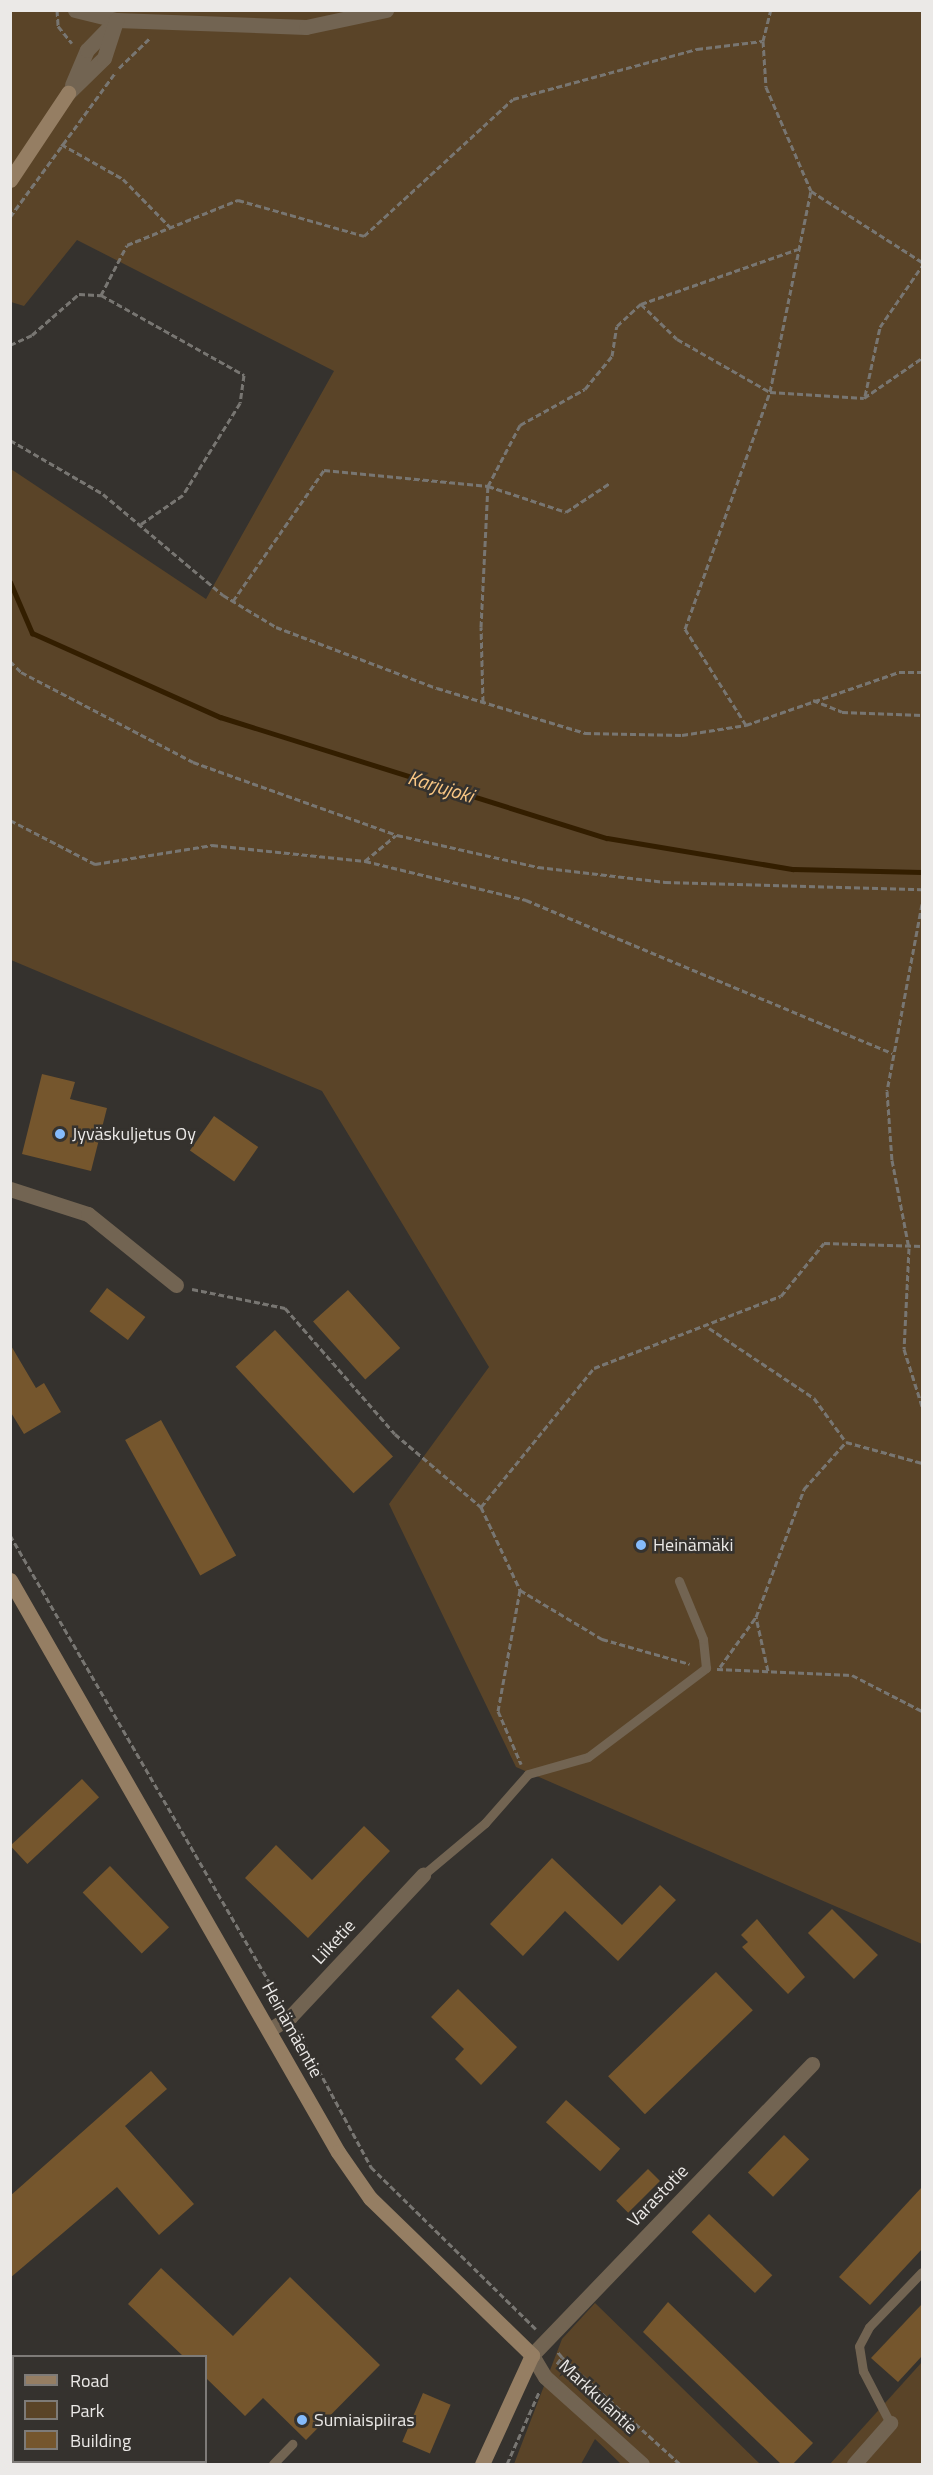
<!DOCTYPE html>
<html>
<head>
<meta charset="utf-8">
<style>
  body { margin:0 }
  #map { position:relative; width:933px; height:2475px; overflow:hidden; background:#35322e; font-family:"Titillium Web",sans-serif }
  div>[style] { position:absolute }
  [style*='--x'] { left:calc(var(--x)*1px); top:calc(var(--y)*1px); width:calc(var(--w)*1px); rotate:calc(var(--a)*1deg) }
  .green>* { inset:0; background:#5a4428 }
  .stream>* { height:5px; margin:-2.5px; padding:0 2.5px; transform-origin:2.5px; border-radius:2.5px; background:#331e00 }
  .building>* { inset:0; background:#75562d; transform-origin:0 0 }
  .path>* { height:3px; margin-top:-1.5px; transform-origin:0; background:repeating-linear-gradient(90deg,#787672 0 6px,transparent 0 9px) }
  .lane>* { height:9px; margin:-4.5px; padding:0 4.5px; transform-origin:4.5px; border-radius:4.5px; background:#726452 }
  .street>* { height:15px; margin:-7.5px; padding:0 7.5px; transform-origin:7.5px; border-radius:7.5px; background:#726452 }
  .secondary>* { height:15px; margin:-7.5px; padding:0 7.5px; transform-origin:7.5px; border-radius:7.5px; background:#957e63 }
  .dots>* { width:16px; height:16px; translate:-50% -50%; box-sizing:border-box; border:3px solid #35322e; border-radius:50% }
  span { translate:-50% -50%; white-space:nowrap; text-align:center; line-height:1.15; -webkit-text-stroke:5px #35322e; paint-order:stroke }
  .poi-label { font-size:18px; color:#ebe9e7 }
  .left { translate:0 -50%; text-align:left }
  .street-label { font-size:18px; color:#ebe9e7 }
  .water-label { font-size:20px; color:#f8c684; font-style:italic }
  .frame { position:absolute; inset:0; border:12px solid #ebe9e7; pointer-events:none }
  .legend { position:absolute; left:12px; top:2355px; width:195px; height:108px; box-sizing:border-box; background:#35322e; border:2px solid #7e7b78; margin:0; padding:8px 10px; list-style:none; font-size:18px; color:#ebe9e7 }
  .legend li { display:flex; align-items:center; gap:12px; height:30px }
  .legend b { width:30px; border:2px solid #7e7b78 }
</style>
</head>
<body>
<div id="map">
  <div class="green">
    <i style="clip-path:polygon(10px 11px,922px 11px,922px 1944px,516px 1767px,389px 1504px,489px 1367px,322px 1091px,11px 960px,11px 469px,206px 599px,334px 371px,77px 240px,24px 306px,11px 302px)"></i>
    <i style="clip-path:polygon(595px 2303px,760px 2464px,621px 2464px,595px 2439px,581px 2464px,514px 2464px,562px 2339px)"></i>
    <i style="clip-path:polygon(922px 2362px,922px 2464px,830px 2464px)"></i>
  </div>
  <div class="stream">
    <i style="--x:10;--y:582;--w:56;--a:66.7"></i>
    <i style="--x:32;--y:633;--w:206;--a:24.1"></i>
    <i style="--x:220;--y:717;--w:405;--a:17.4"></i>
    <i style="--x:607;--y:838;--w:189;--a:9.5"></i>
    <i style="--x:793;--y:869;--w:129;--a:1.3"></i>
  </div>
  <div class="building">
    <i style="clip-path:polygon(42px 1074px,75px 1082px,70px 1099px,107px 1108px,91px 1171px,22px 1154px)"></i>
    <i style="left:214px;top:1116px;width:54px;height:42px;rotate:35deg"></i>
    <i style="left:107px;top:1288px;width:48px;height:29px;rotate:37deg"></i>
    <i style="left:348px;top:1290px;width:78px;height:47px;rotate:48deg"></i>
    <i style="left:275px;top:1330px;width:173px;height:54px;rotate:47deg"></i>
    <i style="clip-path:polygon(10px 1344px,36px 1388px,44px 1383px,61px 1412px,24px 1434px,10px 1411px)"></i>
    <i style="left:161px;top:1420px;width:155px;height:41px;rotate:61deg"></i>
    <i style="left:82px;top:1779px;width:25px;height:98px;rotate:47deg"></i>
    <i style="clip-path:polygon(364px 1826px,390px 1851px,308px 1938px,245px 1878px,276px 1845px,312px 1880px)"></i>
    <i style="clip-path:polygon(552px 1858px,622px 1925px,660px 1885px,676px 1900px,618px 1961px,565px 1911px,523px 1956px,490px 1924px)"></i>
    <i style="left:110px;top:1866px;width:85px;height:38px;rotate:46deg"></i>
    <i style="left:832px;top:1909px;width:65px;height:34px;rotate:45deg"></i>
    <i style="clip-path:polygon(757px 1919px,805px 1977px,788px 1994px,742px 1947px,748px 1942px,741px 1935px)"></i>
    <i style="left:716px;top:1972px;width:53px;height:150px;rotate:46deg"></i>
    <i style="clip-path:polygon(458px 1989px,517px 2047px,481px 2085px,455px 2059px,464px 2049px,431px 2017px)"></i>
    <i style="clip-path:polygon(151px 2071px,167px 2089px,125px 2126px,194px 2204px,159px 2235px,117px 2187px,10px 2278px,10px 2196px)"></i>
    <i style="left:566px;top:2100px;width:73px;height:30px;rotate:42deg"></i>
    <i style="left:784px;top:2135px;width:35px;height:52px;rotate:44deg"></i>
    <i style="left:648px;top:2169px;width:17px;height:45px;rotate:45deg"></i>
    <i style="clip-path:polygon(922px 2187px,922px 2249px,870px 2305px,839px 2277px)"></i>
    <i style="left:709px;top:2214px;width:88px;height:25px;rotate:44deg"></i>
    <i style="clip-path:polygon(161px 2268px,233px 2336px,290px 2277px,380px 2365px,306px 2440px,263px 2398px,245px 2416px,206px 2378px,206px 2356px,183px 2356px,128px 2304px)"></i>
    <i style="clip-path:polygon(668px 2302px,813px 2443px,793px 2464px,781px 2464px,643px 2332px)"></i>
    <i style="clip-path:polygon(922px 2304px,922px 2356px,898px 2382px,871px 2358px)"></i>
    <i style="left:423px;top:2393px;width:30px;height:53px;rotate:23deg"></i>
  </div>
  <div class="path">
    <i style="--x:57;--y:10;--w:16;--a:86"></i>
    <i style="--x:58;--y:26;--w:22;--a:51"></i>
    <i style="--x:763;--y:41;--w:46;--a:86.3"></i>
    <i style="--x:766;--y:87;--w:113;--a:66.6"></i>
    <i style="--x:811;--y:191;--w:132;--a:32.6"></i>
    <i style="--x:119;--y:68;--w:45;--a:-44.1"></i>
    <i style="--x:61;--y:144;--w:71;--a:29.4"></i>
    <i style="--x:123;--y:179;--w:67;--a:45.6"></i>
    <i style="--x:10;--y:217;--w:178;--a:-53.9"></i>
    <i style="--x:101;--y:295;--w:56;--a:-62.5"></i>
    <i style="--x:127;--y:245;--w:120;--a:-22.1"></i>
    <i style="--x:238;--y:200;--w:131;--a:15.9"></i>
    <i style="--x:364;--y:236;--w:202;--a:-42.6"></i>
    <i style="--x:513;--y:99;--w:191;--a:-15.2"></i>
    <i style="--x:697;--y:49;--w:66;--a:-6.9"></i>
    <i style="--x:763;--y:41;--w:32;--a:-76"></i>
    <i style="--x:641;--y:304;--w:166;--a:-19.3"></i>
    <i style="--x:10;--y:345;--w:24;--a:-24"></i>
    <i style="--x:32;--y:335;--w:62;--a:-41.1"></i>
    <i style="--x:79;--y:294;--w:22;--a:3"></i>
    <i style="--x:101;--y:295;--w:164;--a:29.2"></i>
    <i style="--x:244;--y:375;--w:28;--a:98"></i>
    <i style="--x:240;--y:403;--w:108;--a:121.8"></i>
    <i style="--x:183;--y:495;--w:51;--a:145.4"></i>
    <i style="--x:865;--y:396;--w:71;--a:-77.7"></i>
    <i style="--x:880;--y:327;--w:74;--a:-55.5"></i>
    <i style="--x:10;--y:440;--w:108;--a:30.1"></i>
    <i style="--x:103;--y:494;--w:157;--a:40.1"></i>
    <i style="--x:223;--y:595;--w:62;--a:31.1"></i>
    <i style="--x:276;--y:627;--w:172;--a:20.8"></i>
    <i style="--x:437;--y:688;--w:155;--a:16.9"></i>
    <i style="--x:585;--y:733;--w:97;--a:1.2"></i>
    <i style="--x:682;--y:735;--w:65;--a:-8.9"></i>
    <i style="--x:746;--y:725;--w:162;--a:-19.1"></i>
    <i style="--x:899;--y:672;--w:23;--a:0"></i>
    <i style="--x:233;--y:601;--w:160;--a:-55.2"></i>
    <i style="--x:324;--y:470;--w:165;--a:5.6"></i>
    <i style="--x:488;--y:486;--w:82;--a:18.4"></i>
    <i style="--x:566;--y:512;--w:53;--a:-33.4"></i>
    <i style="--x:10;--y:661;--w:16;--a:45"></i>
    <i style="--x:21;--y:672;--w:194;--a:27.6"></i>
    <i style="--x:193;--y:762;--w:217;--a:19.7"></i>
    <i style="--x:397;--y:835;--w:145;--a:12.8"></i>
    <i style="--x:538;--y:867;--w:128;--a:6.7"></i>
    <i style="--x:665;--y:882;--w:257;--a:1.6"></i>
    <i style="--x:813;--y:700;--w:31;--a:22"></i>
    <i style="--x:842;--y:712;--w:80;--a:2.1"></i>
    <i style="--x:483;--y:702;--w:75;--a:-91.5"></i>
    <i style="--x:481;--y:627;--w:141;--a:-87.2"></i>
    <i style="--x:488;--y:486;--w:69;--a:-62.3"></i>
    <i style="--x:520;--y:425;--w:74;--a:-29"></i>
    <i style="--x:585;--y:389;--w:43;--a:-50.7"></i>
    <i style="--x:612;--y:356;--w:30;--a:-81"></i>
    <i style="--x:617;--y:326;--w:33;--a:-43"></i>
    <i style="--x:641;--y:304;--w:50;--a:44.2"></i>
    <i style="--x:677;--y:339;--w:107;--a:29.7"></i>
    <i style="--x:770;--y:392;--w:94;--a:3.7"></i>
    <i style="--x:864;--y:398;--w:70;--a:-34.6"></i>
    <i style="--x:746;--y:725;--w:114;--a:-122.4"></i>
    <i style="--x:685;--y:629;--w:252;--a:-70.3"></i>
    <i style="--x:770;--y:392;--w:205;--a:-78.5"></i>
    <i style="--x:10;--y:820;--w:96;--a:27.4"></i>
    <i style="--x:95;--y:864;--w:119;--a:-9.2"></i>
    <i style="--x:212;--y:845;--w:154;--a:6"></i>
    <i style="--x:365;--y:861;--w:166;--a:13.6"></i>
    <i style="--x:526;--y:900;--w:397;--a:22.7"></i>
    <i style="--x:365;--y:861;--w:40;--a:-40"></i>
    <i style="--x:922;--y:904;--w:190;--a:100.6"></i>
    <i style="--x:887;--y:1091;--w:69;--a:85.9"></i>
    <i style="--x:892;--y:1160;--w:90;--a:79.1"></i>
    <i style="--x:909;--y:1248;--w:101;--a:92.8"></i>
    <i style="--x:904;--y:1349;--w:60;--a:72.5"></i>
    <i style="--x:192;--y:1289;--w:95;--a:11.5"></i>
    <i style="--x:285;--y:1308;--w:167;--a:48.9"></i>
    <i style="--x:395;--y:1434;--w:113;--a:40.3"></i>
    <i style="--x:481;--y:1507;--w:92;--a:64.8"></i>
    <i style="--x:520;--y:1590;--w:96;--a:30.9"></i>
    <i style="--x:602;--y:1639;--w:91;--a:15.9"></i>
    <i style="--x:709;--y:1328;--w:126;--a:33.7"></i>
    <i style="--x:814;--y:1398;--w:54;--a:54"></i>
    <i style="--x:481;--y:1507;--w:179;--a:-50.9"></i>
    <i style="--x:594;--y:1368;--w:200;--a:-21.1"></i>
    <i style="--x:781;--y:1296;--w:68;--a:-50.9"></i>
    <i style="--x:824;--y:1243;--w:98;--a:1.8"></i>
    <i style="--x:10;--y:1535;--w:542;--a:59.89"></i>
    <i style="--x:520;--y:1590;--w:123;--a:100.3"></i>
    <i style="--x:498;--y:1711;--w:58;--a:66.5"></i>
    <i style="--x:720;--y:1667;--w:62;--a:-54.2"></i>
    <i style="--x:717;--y:1669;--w:135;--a:2.5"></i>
    <i style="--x:852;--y:1675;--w:79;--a:27.2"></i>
    <i style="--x:768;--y:1671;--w:55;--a:-102.5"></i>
    <i style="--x:756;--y:1617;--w:137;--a:-69.4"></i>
    <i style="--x:804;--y:1489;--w:63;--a:-48.2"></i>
    <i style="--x:846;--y:1442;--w:79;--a:15.4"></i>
    <i style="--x:297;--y:2030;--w:156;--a:61.6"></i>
    <i style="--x:371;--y:2167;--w:231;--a:44.5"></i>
    <i style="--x:562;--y:2357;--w:159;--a:42.2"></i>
    <i style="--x:557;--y:2364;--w:9;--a:-54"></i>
    <i style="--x:562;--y:2357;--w:8;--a:-130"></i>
    <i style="--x:507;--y:2464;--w:79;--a:-66"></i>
  </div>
  <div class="lane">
    <i style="--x:423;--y:1875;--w:81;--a:-40"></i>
    <i style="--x:485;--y:1823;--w:65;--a:-48.7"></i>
    <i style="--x:528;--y:1774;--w:62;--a:-15.8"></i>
    <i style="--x:588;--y:1757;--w:148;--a:-37"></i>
    <i style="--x:706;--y:1668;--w:29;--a:-96"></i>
    <i style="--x:703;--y:1639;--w:63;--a:-112.5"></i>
    <i style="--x:890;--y:2423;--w:59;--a:-117.4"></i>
    <i style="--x:863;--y:2371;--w:25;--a:-99"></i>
    <i style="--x:859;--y:2346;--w:21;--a:-62"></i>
    <i style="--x:869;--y:2327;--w:76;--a:-46.1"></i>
    <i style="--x:273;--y:2464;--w:28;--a:-46"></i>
  </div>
  <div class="street">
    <i style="--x:75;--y:10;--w:42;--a:13.7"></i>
    <i style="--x:116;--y:20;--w:190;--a:2.1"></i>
    <i style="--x:306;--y:27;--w:82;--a:-12"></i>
    <i style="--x:72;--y:85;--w:38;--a:-67"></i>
    <i style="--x:87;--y:50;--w:39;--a:-46"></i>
    <i style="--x:68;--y:93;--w:50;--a:-44.2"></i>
    <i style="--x:104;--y:58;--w:40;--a:-72"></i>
    <i style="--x:10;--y:1189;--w:82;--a:17.8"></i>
    <i style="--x:88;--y:1214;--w:113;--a:38.9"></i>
    <i style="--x:269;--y:2030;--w:25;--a:-32"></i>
    <i style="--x:290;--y:2017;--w:195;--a:-46.9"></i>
    <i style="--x:174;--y:2462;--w:4;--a:34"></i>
    <i style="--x:642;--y:2464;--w:130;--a:-138.1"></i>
    <i style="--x:545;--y:2377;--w:26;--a:-121"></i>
    <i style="--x:532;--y:2355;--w:404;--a:-46.1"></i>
    <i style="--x:854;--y:2464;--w:55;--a:-48.7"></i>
  </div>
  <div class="secondary">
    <i style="--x:10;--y:180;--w:105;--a:-56.3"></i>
    <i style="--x:10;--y:1580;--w:659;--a:60.17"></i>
    <i style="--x:338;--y:2152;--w:56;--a:55.2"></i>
    <i style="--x:370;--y:2198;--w:226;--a:44.1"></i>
    <i style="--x:532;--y:2355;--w:120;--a:114.6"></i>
  </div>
  <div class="dots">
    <i style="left:60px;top:1134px;background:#85bbfb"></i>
    <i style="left:641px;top:1545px;background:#85bbfb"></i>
    <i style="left:302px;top:2420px;background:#85bbfb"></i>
  </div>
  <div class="poi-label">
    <span class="left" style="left:72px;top:1134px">Jyväskuljetus Oy</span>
    <span class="left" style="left:653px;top:1545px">Heinämäki</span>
    <span class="left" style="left:314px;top:2420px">Sumiaispiiras</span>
  </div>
  <div class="street-label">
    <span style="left:334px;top:1942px;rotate:-47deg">Liiketie</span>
    <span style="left:292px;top:2030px;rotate:61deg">Heinämäentie</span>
    <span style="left:658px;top:2196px;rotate:-46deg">Varastotie</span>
    <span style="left:598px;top:2397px;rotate:43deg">Markkulantie</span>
  </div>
  <div class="water-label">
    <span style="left:441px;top:786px;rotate:17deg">Karjujoki</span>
  </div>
  <div class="frame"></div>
  <ul class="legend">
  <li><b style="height:8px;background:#957e63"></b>Road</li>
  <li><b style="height:16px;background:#5a4428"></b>Park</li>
  <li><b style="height:16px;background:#75562d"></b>Building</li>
  </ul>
</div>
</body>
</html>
